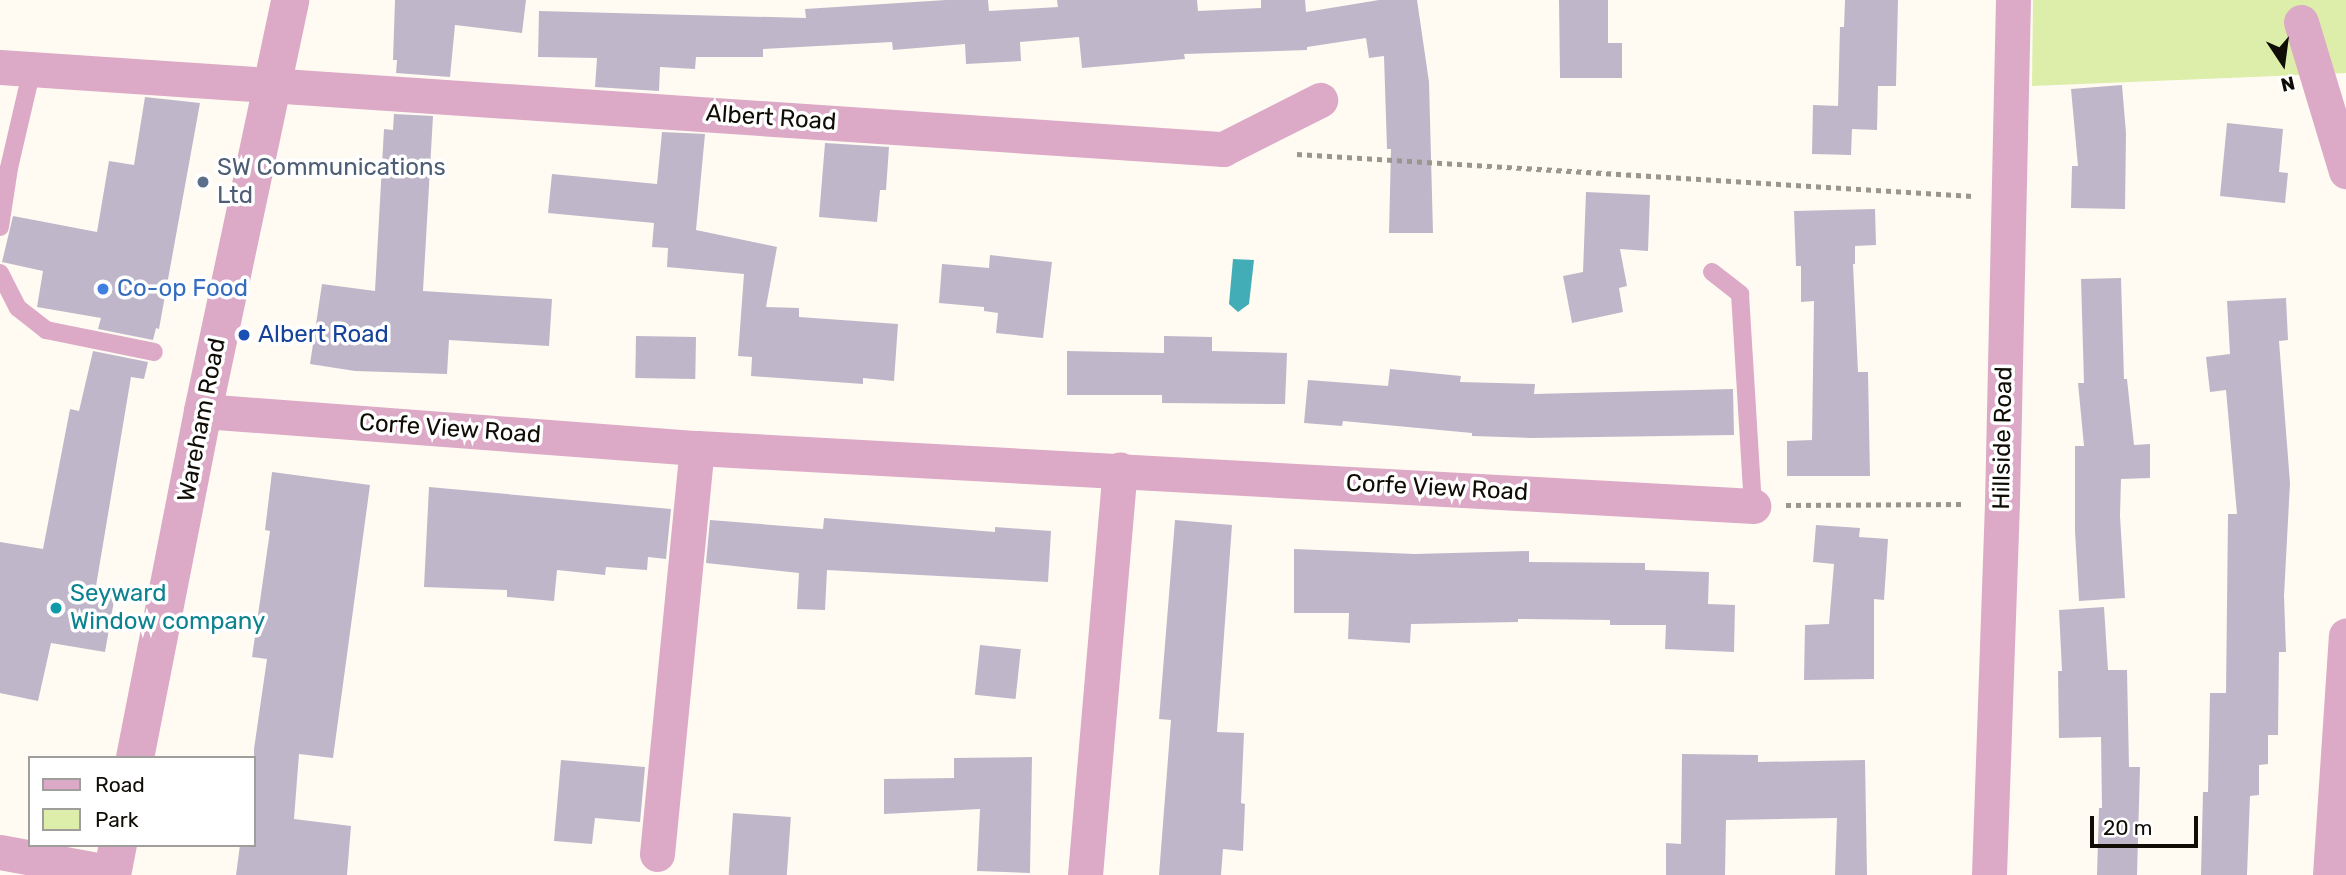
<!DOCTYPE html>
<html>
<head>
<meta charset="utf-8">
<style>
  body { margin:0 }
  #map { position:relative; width:2346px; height:875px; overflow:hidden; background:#fffbf2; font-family:Rubik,sans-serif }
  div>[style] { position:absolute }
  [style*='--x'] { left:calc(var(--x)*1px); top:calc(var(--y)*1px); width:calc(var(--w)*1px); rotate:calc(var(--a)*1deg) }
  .green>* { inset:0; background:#dceea9 }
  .water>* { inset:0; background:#43adb7 }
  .building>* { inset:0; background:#c0b6c9; transform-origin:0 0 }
  .path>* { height:4.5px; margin-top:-2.25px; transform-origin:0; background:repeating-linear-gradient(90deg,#9a968e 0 5px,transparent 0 10px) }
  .service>* { height:18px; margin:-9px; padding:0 9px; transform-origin:9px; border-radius:9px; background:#dcaac6 }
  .minor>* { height:35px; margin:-17.5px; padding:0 17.5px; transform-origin:17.5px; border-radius:17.5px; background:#dcaac6 }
  .tertiary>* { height:38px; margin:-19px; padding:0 19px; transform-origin:19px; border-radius:19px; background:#dcaac6 }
  .dots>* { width:19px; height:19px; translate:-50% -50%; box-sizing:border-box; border:4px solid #fff; border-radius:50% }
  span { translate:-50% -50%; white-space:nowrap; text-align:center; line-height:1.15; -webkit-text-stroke:7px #fff; paint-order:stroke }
  .street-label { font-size:24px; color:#100d06 }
  .service-label { font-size:24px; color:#4e5e75 }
  .left { translate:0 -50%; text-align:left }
  .shop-label { font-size:24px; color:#366cbe }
  .transit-label { font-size:24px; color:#164399 }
  .culture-label { font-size:24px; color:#0d838f }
  .legend { position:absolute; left:28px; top:756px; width:228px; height:91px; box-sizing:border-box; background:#fff; border:2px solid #9f9e9b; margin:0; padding:9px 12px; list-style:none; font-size:21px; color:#100d06 }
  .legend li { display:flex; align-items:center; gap:14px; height:35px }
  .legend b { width:35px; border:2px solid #9f9e9b }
  .north { position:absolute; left:2248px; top:28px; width:70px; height:70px; -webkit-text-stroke:5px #fff; paint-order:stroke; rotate:167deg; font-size:19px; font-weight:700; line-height:28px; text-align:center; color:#100d06 }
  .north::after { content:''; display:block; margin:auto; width:24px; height:32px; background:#100d06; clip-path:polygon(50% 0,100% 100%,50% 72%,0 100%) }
  .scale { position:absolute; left:2090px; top:816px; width:108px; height:32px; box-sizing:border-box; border:4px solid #100d06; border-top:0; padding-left:9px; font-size:21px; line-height:24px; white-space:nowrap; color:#100d06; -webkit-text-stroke:5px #fff; paint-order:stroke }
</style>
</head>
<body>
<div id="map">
  <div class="green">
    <i style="clip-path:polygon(2033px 0,2346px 0,2346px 73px,2032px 86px)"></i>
  </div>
  <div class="water">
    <i style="clip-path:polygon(1233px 259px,1254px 260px,1249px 304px,1238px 312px,1229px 304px)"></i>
  </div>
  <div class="building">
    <i style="clip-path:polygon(395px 0,526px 0,522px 33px,455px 25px,450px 77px,396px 73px,397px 60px,393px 60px)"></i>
    <i style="clip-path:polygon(946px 0,988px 0,989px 11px,1058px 7px,1057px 0,1197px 0,1198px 11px,1261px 8px,1261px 0,1305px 0,1306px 12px,1379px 0,1417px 0,1429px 82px,1433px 233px,1389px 233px,1391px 149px,1387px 149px,1384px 56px,1369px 58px,1366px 38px,1307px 47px,1307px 50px,1184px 54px,1185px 59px,1082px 68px,1079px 37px,1020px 42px,1021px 61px,966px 64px,965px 44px,893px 50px,892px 42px,763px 49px,763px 57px,696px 57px,695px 69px,660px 67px,659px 91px,595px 87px,597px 58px,538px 57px,539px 11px,806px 18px,805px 9px)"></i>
    <i style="clip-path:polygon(1559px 0,1608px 0,1608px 43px,1622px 43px,1622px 78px,1560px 78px)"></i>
    <i style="clip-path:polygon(1845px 0,1898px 0,1896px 86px,1878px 86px,1877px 130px,1852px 129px,1851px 155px,1812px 154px,1813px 105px,1838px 106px,1840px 27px,1844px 27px)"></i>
    <i style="clip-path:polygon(2122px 85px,2126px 133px,2125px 209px,2071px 208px,2072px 166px,2078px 166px,2071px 89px)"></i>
    <i style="clip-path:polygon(145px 97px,200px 103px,159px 329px,156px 328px,153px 340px,98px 329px,101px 318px,37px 307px,43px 271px,2px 262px,13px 216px,97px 232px,109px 161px,134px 165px)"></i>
    <i style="clip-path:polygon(394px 114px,433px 116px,423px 291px,552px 299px,549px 346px,449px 340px,447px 374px,355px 371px,310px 364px,322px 284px,375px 291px,384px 129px,393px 130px)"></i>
    <i style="clip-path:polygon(2227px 123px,2283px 129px,2279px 172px,2288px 173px,2285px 203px,2220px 196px)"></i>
    <i style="clip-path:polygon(662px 132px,705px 134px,696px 230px,777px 247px,766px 307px,799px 308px,799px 317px,898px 324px,894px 381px,863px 378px,863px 384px,751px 376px,752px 357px,738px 356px,744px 274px,667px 267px,668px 248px,652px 247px,654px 223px,548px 213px,552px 174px,657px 184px)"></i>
    <i style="clip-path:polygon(825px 143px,889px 147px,886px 190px,880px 190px,877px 222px,819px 217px)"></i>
    <i style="clip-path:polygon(1586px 192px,1650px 195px,1648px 251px,1620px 249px,1627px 286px,1619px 288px,1623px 312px,1572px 323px,1563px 276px,1583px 272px)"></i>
    <i style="clip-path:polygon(1875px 209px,1876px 245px,1855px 246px,1855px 264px,1853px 264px,1858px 372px,1868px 372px,1870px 476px,1787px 476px,1787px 441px,1812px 440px,1814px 301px,1801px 302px,1801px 266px,1796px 266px,1794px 211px)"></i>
    <i style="clip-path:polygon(990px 255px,1052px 262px,1043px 338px,996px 333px,998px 313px,984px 311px,984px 307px,939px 303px,942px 264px,989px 268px)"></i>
    <i style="clip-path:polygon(2121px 278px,2124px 379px,2127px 379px,2134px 445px,2150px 444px,2150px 478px,2121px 479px,2120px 516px,2125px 598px,2079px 601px,2075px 531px,2075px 446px,2084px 446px,2078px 383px,2084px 383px,2081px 279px)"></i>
    <i style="clip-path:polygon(2286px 298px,2288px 340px,2279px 341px,2290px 483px,2284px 596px,2286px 652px,2279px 652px,2278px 735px,2268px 735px,2268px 764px,2259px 765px,2259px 795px,2250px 796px,2247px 875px,2201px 875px,2203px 792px,2208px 792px,2210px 693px,2226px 693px,2228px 514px,2237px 514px,2226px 390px,2210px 392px,2206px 357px,2230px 354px,2227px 301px)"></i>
    <i style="left:636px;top:336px;width:60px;height:42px;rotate:1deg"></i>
    <i style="clip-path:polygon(1164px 336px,1212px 337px,1212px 351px,1287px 353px,1285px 404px,1162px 403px,1162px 395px,1067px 395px,1067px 351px,1164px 353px)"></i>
    <i style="clip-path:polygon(93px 351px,148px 362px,144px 379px,131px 377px,95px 592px,115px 595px,105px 652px,51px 643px,38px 701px,0 693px,0 542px,43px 549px,70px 409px,79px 411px)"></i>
    <i style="clip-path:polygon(1390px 369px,1461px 376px,1460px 382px,1535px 384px,1534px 394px,1733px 389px,1734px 435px,1531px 438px,1472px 436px,1472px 433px,1343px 421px,1342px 426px,1304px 423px,1308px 380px,1388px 386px)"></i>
    <i style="clip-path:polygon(272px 472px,370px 485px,333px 758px,299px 754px,294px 819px,351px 826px,347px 875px,236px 875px,240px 845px,254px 845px,254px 749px,267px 659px,252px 657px,270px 531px,265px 530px)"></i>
    <i style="clip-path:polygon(429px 487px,671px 509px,666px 559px,648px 557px,647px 570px,606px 567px,605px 575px,557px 570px,554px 601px,507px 597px,507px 590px,424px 587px)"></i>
    <i style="clip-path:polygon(824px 518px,995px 532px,995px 527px,1051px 531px,1048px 582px,827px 570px,825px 610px,797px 609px,799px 573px,706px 563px,710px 520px,823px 529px)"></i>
    <i style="clip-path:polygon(1175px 520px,1232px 525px,1217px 732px,1244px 733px,1241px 803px,1245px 804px,1243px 851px,1223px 849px,1221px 875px,1159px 875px,1171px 720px,1159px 719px)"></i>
    <i style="clip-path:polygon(1816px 525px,1860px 528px,1859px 537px,1888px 539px,1884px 600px,1874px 599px,1874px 679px,1804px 680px,1805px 625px,1829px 624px,1834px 564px,1813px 562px)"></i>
    <i style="clip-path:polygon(1294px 549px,1415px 554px,1529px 551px,1529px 562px,1645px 563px,1645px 570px,1709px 572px,1708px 604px,1735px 605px,1734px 652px,1665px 649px,1666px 625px,1610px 625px,1610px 620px,1518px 619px,1518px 622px,1411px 624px,1410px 643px,1348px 639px,1349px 613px,1294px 613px)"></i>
    <i style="clip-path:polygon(2104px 607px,2108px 670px,2127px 670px,2129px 767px,2140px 767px,2137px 875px,2097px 875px,2099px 808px,2102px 808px,2101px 737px,2059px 738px,2058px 671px,2062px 671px,2059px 610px)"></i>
    <i style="left:980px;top:645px;width:41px;height:50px;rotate:6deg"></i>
    <i style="clip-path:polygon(1682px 754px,1758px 755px,1758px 762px,1865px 760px,1867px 875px,1835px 875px,1837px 818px,1726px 820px,1725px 875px,1666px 875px,1666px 843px,1681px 844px)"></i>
    <i style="clip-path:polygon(1032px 757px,1030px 873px,977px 871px,980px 809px,884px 814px,884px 779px,954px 778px,954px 758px)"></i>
    <i style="clip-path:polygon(561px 760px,645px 767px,640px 822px,595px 818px,592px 844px,554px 841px)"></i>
    <i style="left:733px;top:813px;width:58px;height:62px;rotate:4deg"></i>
  </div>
  <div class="path">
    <i style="--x:1297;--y:154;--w:677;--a:3.56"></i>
    <i style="--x:1786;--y:505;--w:180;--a:-0.3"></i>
  </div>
  <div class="service">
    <i style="--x:0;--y:227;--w:60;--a:-81.3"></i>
    <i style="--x:9;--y:168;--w:102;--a:-76.9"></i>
    <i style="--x:1712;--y:272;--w:36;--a:38"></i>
    <i style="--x:1740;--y:294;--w:212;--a:86.5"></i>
    <i style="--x:0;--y:273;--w:39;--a:63"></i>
    <i style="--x:18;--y:308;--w:36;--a:38"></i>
    <i style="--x:46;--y:330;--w:110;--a:11.5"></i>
  </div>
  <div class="minor">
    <i style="--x:2301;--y:22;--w:156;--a:73.2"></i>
    <i style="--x:0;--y:67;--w:1226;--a:3.84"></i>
    <i style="--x:1223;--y:149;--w:109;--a:-26.8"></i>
    <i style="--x:203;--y:411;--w:495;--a:4.3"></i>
    <i style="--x:697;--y:448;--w:1058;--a:3.14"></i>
    <i style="--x:0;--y:852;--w:115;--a:10.5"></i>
    <i style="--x:657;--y:854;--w:408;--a:-84.4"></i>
    <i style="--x:1085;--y:875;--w:407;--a:-85.1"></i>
    <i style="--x:1989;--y:875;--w:372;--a:-88"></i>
    <i style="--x:2002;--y:503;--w:503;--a:-88.75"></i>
    <i style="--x:2330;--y:875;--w:240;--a:-86.2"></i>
  </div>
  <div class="tertiary">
    <i style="--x:135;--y:758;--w:354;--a:-78.9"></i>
    <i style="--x:203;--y:411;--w:420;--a:-78"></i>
    <i style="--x:112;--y:875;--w:31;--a:-79"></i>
  </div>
  <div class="dots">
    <i style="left:203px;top:182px;background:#5c6f8a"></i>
    <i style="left:103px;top:289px;background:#3f7fe0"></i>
    <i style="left:244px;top:335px;background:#1a4fb4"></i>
    <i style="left:56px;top:608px;background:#0f9aa8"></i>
  </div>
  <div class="street-label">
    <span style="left:771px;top:118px;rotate:4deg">Albert Road</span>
    <span style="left:202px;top:420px;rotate:-79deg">Wareham Road</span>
    <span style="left:450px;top:429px;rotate:4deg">Corfe View Road</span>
    <span style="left:2003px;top:438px;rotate:-89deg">Hillside Road</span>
    <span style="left:1437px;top:488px;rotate:3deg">Corfe View Road</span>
  </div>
  <div class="service-label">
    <span class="left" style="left:217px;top:182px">SW Communications<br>Ltd</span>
  </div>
  <div class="shop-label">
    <span class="left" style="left:117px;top:289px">Co-op Food</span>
  </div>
  <div class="transit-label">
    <span class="left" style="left:258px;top:335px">Albert Road</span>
  </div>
  <div class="culture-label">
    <span class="left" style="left:70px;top:608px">Seyward<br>Window company</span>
  </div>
  <ul class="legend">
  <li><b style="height:9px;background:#dcaac6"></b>Road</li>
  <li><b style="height:19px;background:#dceea9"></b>Park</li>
  </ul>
  <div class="north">N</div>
  <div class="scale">20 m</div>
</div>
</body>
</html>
